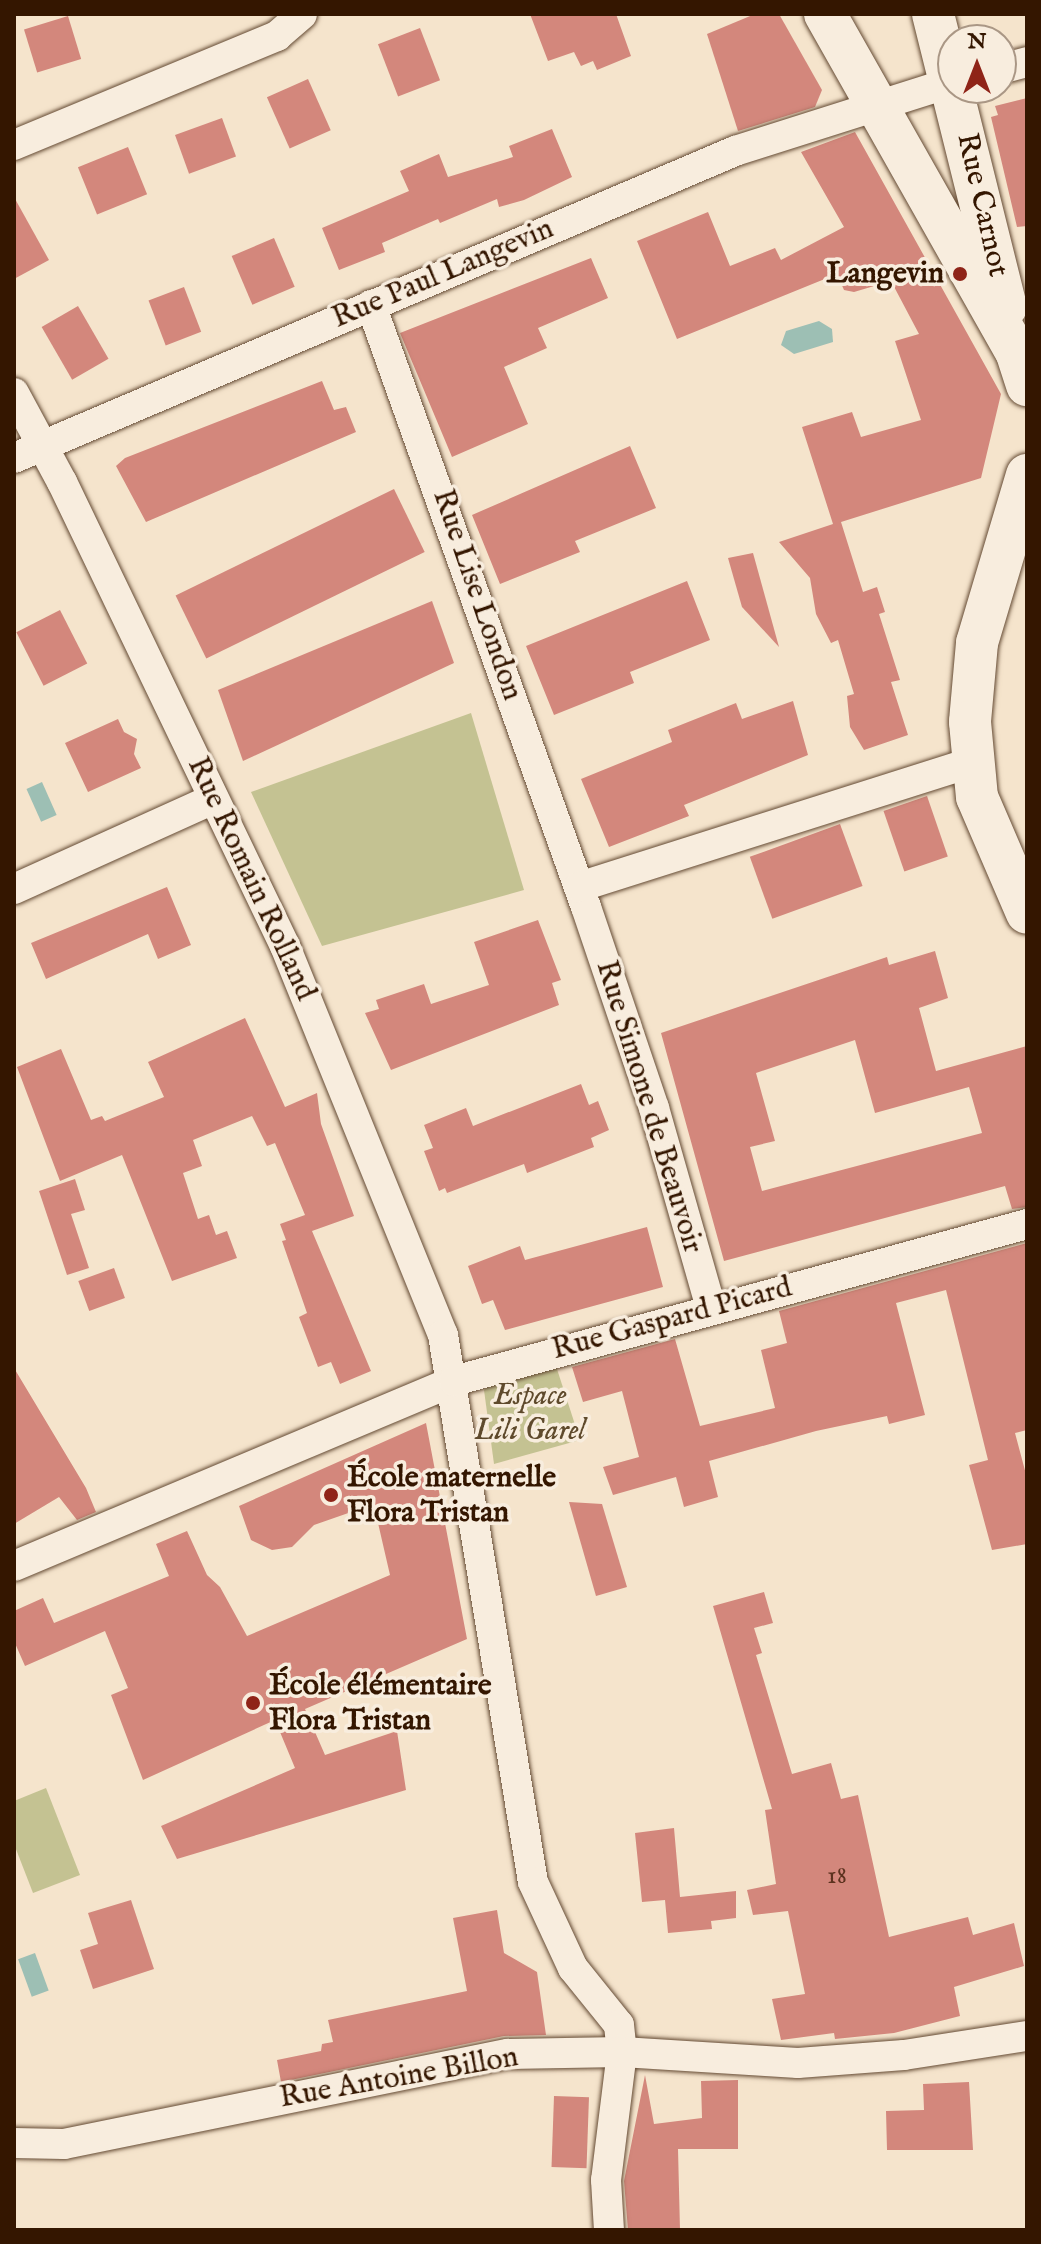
<!DOCTYPE html>
<html>
<head>
<meta charset="utf-8">
<style>
  body { margin:0 }
  #map { position:relative; width:1041px; height:2244px; overflow:hidden; background:#f5e4cc; font-family:"IM FELL English",serif }
  div>[style] { position:absolute }
  [style*='--x'] { left:calc(var(--x)*1px); top:calc(var(--y)*1px); width:calc(var(--w)*1px); rotate:calc(var(--a)*1deg) }
  .green>* { inset:0; background:#c4c292 }
  .water>* { inset:0; background:#9dbfb4; transform-origin:0 0 }
  .building>* { inset:0; background:#d3877c; transform-origin:0 0 }
  .roads { filter:drop-shadow(0 0 2px #644a33) drop-shadow(0 0 2px #644a33) }
  .street>* { height:30px; margin:-15px; padding:0 15px; transform-origin:15px; border-radius:15px; background:#f8edde }
  .secondary>* { height:42px; margin:-21px; padding:0 21px; transform-origin:21px; border-radius:21px; background:#f8edde }
  .dots>* { width:22px; height:22px; translate:-50% -50%; box-sizing:border-box; border:4px solid #f8edde; border-radius:50% }
  span { translate:-50% -50%; white-space:nowrap; text-align:center; line-height:1.15; -webkit-text-stroke:7px #f8edde; paint-order:stroke }
  .number-label { font-size:26px; color:#5c321f }
  .number-label span { -webkit-text-stroke-width:0 }
  .street-label { font-size:30px; color:#341600 }
  .poi-label { font-size:30px; color:#341600; font-weight:700 }
  .right { translate:-100% -50%; text-align:right }
  .left { translate:0 -50%; text-align:left }
  .park-label { font-size:30px; color:#5f4a2c; font-style:italic }
  .frame { position:absolute; inset:0; border:16px solid #341600; pointer-events:none }
  .north { position:absolute; left:937px; top:24px; width:80px; height:80px; box-sizing:border-box; background:#f8edde; border:2px solid #aa9785; border-radius:50%; rotate:0deg; font-size:22px; font-weight:700; line-height:32px; text-align:center; color:#341600 }
  .north::after { content:''; display:block; margin:auto; width:28px; height:36px; background:#8f2418; clip-path:polygon(50% 0,100% 100%,50% 72%,0 100%) }
</style>
</head>
<body>
<div id="map">
  <div class="green">
    <i style="clip-path:polygon(471px 713px,524px 890px,322px 946px,251px 792px)"></i>
    <i style="clip-path:polygon(556px 1366px,580px 1440px,494px 1464px,484px 1390px,491px 1383px)"></i>
    <i style="clip-path:polygon(46px 1788px,80px 1875px,33px 1893px,14px 1844px,14px 1801px)"></i>
  </div>
  <div class="water">
    <i style="clip-path:polygon(819px 321px,832px 329px,833px 342px,794px 354px,781px 345px,786px 331px)"></i>
    <i style="left:42px;top:782px;width:36px;height:17px;rotate:66deg"></i>
    <i style="left:35px;top:1953px;width:40px;height:18px;rotate:70deg"></i>
  </div>
  <div class="building">
    <i style="clip-path:polygon(530px 14px,616px 14px,631px 56px,597px 70px,593px 61px,581px 66px,574px 52px,548px 61px)"></i>
    <i style="clip-path:polygon(755px 14px,779px 14px,822px 90px,815px 107px,738px 131px,707px 34px)"></i>
    <i style="left:68px;top:16px;width:45px;height:46px;rotate:73deg"></i>
    <i style="left:420px;top:28px;width:56px;height:45px;rotate:69deg"></i>
    <i style="left:308px;top:79px;width:56px;height:45px;rotate:66deg"></i>
    <i style="clip-path:polygon(1027px 98px,1027px 226px,1017px 227px,991px 117px,998px 115px,995px 106px)"></i>
    <i style="left:222px;top:118px;width:41px;height:50px;rotate:70deg"></i>
    <i style="clip-path:polygon(552px 129px,572px 177px,524px 200px,499px 207px,497px 199px,440px 223px,438px 219px,382px 243px,385px 252px,339px 270px,322px 228px,409px 191px,400px 171px,439px 154px,448px 177px,513px 157px,509px 146px)"></i>
    <i style="clip-path:polygon(855px 132px,1001px 394px,981px 478px,841px 522px,863px 592px,877px 587px,885px 612px,879px 614px,900px 680px,891px 682px,908px 735px,864px 750px,850px 727px,847px 696px,854px 694px,838px 640px,831px 643px,816px 614px,810px 578px,779px 542px,833px 524px,802px 427px,852px 412px,861px 437px,921px 420px,895px 341px,919px 334px,891px 281px,854px 292px,844px 290px,837px 274px,677px 339px,637px 241px,708px 212px,730px 266px,775px 248px,781px 260px,844px 227px,801px 152px)"></i>
    <i style="left:128px;top:147px;width:51px;height:54px;rotate:68deg"></i>
    <i style="clip-path:polygon(14px 197px,49px 260px,14px 279px)"></i>
    <i style="left:274px;top:238px;width:53px;height:46px;rotate:67deg"></i>
    <i style="clip-path:polygon(591px 258px,608px 298px,538px 328px,547px 348px,504px 367px,528px 424px,452px 457px,400px 333px)"></i>
    <i style="left:184px;top:287px;width:48px;height:38px;rotate:69deg"></i>
    <i style="left:78px;top:306px;width:61px;height:42px;rotate:60deg"></i>
    <i style="clip-path:polygon(322px 381px,334px 410px,346px 407px,356px 432px,146px 522px,116px 466px,125px 458px)"></i>
    <i style="clip-path:polygon(630px 446px,656px 508px,575px 541px,580px 552px,500px 584px,472px 515px)"></i>
    <i style="left:394px;top:489px;width:70px;height:243px;rotate:64deg"></i>
    <i style="clip-path:polygon(753px 553px,779px 647px,742px 607px,728px 558px)"></i>
    <i style="clip-path:polygon(687px 581px,710px 640px,630px 672px,634px 683px,554px 715px,526px 646px)"></i>
    <i style="clip-path:polygon(432px 601px,454px 663px,243px 761px,218px 690px)"></i>
    <i style="left:60px;top:610px;width:60px;height:49px;rotate:63deg"></i>
    <i style="clip-path:polygon(793px 701px,808px 755px,684px 805px,689px 816px,609px 847px,581px 779px,672px 742px,668px 730px,736px 703px,742px 719px)"></i>
    <i style="clip-path:polygon(118px 719px,124px 732px,137px 739px,134px 754px,141px 768px,88px 792px,65px 743px)"></i>
    <i style="left:927px;top:796px;width:64px;height:46px;rotate:71deg"></i>
    <i style="left:840px;top:824px;width:66px;height:96px;rotate:70deg"></i>
    <i style="clip-path:polygon(167px 887px,191px 945px,158px 959px,148px 934px,46px 979px,31px 943px)"></i>
    <i style="clip-path:polygon(538px 920px,561px 980px,552px 983px,559px 1005px,391px 1070px,365px 1013px,379px 1009px,376px 1000px,424px 984px,431px 1004px,489px 985px,474px 942px)"></i>
    <i style="clip-path:polygon(evenodd,935px 951px,948px 998px,919px 1008px,936px 1071px,1027px 1046px,1027px 1207px,1012px 1209px,1005px 1186px,724px 1261px,661px 1033px,887px 957px,889px 965px,935px 951px,855px 1040px,875px 1113px,969px 1087px,982px 1133px,762px 1191px,750px 1147px,775px 1141px,756px 1073px,855px 1040px)"></i>
    <i style="clip-path:polygon(245px 1018px,285px 1107px,317px 1093px,321px 1124px,354px 1216px,312px 1231px,371px 1371px,340px 1384px,331px 1362px,318px 1367px,299px 1317px,307px 1313px,282px 1241px,286px 1240px,280px 1224px,305px 1215px,275px 1143px,267px 1146px,252px 1116px,193px 1140px,202px 1166px,183px 1173px,198px 1219px,209px 1215px,216px 1235px,227px 1231px,237px 1258px,172px 1281px,122px 1155px,60px 1181px,17px 1067px,61px 1049px,91px 1120px,102px 1116px,105px 1121px,164px 1097px,148px 1062px)"></i>
    <i style="clip-path:polygon(581px 1084px,589px 1105px,598px 1101px,609px 1130px,591px 1138px,594px 1147px,527px 1173px,524px 1164px,447px 1193px,445px 1188px,439px 1191px,424px 1151px,433px 1148px,424px 1125px,466px 1108px,473px 1126px)"></i>
    <i style="clip-path:polygon(75px 1179px,85px 1210px,71px 1214px,89px 1268px,67px 1275px,39px 1191px)"></i>
    <i style="clip-path:polygon(647px 1227px,663px 1287px,505px 1330px,493px 1300px,482px 1304px,468px 1266px,520px 1246px,525px 1260px)"></i>
    <i style="clip-path:polygon(1027px 1243px,1027px 1430px,1015px 1433px,1027px 1478px,1027px 1544px,992px 1550px,969px 1465px,988px 1460px,946px 1290px,896px 1303px,925px 1415px,889px 1424px,887px 1416px,816px 1431px,709px 1461px,718px 1497px,684px 1507px,676px 1477px,613px 1495px,603px 1467px,639px 1457px,622px 1391px,583px 1402px,572px 1367px,675px 1339px,700px 1426px,775px 1408px,761px 1350px,787px 1343px,779px 1311px)"></i>
    <i style="left:114px;top:1268px;width:32px;height:38px;rotate:70deg"></i>
    <i style="clip-path:polygon(14px 1368px,86px 1488px,96px 1512px,77px 1520px,59px 1497px,14px 1524px)"></i>
    <i style="clip-path:polygon(426px 1423px,467px 1639px,305px 1709px,325px 1755px,397px 1731px,406px 1790px,177px 1859px,161px 1826px,295px 1768px,275px 1720px,143px 1780px,111px 1695px,128px 1688px,105px 1631px,25px 1666px,14px 1641px,14px 1611px,43px 1598px,54px 1623px,169px 1576px,156px 1544px,187px 1531px,207px 1575px,220px 1587px,247px 1636px,390px 1575px,378px 1523px,357px 1510px,314px 1525px,292px 1547px,272px 1550px,251px 1540px,239px 1506px)"></i>
    <i style="clip-path:polygon(569px 1502px,602px 1504px,627px 1587px,596px 1596px)"></i>
    <i style="clip-path:polygon(764px 1592px,773px 1623px,754px 1628px,762px 1653px,756px 1655px,792px 1774px,831px 1763px,841px 1799px,858px 1795px,889px 1937px,968px 1917px,973px 1935px,1014px 1923px,1024px 1966px,954px 1987px,960px 2016px,894px 2033px,835px 2039px,834px 2033px,781px 2040px,772px 1999px,805px 1994px,788px 1911px,753px 1915px,747px 1890px,776px 1884px,765px 1810px,772px 1809px,713px 1606px)"></i>
    <i style="clip-path:polygon(674px 1828px,680px 1897px,736px 1891px,736px 1918px,711px 1921px,712px 1929px,668px 1933px,665px 1900px,642px 1902px,635px 1833px)"></i>
    <i style="clip-path:polygon(131px 1900px,154px 1969px,93px 1989px,80px 1950px,98px 1944px,88px 1913px)"></i>
    <i style="clip-path:polygon(497px 1910px,504px 1953px,537px 1972px,546px 2035px,504px 2036px,281px 2082px,277px 2060px,321px 2051px,322px 2044px,333px 2042px,328px 2020px,467px 1991px,453px 1918px)"></i>
    <i style="clip-path:polygon(645px 2075px,654px 2124px,702px 2118px,701px 2081px,738px 2080px,738px 2149px,678px 2149px,680px 2230px,628px 2230px,624px 2181px)"></i>
    <i style="clip-path:polygon(969px 2082px,973px 2150px,887px 2150px,886px 2111px,924px 2110px,923px 2084px)"></i>
    <i style="left:554px;top:2096px;width:35px;height:71px;rotate:2deg"></i>
  </div>
  <div class="roads">
    <div class="street">
      <i style="--x:1001;--y:69;--w:27;--a:-15"></i>
      <i style="--x:14;--y:145;--w:285;--a:-22.5"></i>
      <i style="--x:277;--y:36;--w:33;--a:-41"></i>
      <i style="--x:371;--y:305;--w:639;--a:70.35"></i>
      <i style="--x:586;--y:907;--w:212;--a:71.3"></i>
      <i style="--x:654;--y:1108;--w:208;--a:74.1"></i>
      <i style="--x:14;--y:393;--w:101;--a:61.7"></i>
      <i style="--x:62;--y:482;--w:515;--a:64.33"></i>
      <i style="--x:285;--y:946;--w:420;--a:67.9"></i>
      <i style="--x:443;--y:1335;--w:554;--a:80.66"></i>
      <i style="--x:533;--y:1882;--w:95;--a:65.1"></i>
      <i style="--x:573;--y:1968;--w:73;--a:51.1"></i>
      <i style="--x:619;--y:2025;--w:27;--a:84"></i>
      <i style="--x:622;--y:2052;--w:129;--a:97.1"></i>
      <i style="--x:606;--y:2180;--w:50;--a:86.6"></i>
      <i style="--x:14;--y:458;--w:784;--a:-23.06"></i>
      <i style="--x:735;--y:151;--w:229;--a:-17.6"></i>
      <i style="--x:579;--y:887;--w:414;--a:-17.6"></i>
      <i style="--x:14;--y:889;--w:218;--a:-24.3"></i>
      <i style="--x:14;--y:1566;--w:477;--a:-22.8"></i>
      <i style="--x:454;--y:1381;--w:594;--a:-15.32"></i>
      <i style="--x:14;--y:2143;--w:50;--a:1.1"></i>
      <i style="--x:64;--y:2144;--w:453;--a:-11.5"></i>
      <i style="--x:508;--y:2054;--w:114;--a:-1"></i>
      <i style="--x:622;--y:2052;--w:176;--a:3.6"></i>
      <i style="--x:798;--y:2063;--w:106;--a:-4.3"></i>
      <i style="--x:904;--y:2055;--w:124;--a:-8.8"></i>
    </div>
    <div class="secondary">
      <i style="--x:825;--y:14;--w:387;--a:60.5"></i>
      <i style="--x:1016;--y:351;--w:36;--a:72"></i>
      <i style="--x:933;--y:14;--w:302;--a:76"></i>
      <i style="--x:1027;--y:475;--w:175;--a:106.6"></i>
      <i style="--x:977;--y:643;--w:79;--a:95.1"></i>
      <i style="--x:970;--y:722;--w:75;--a:84.7"></i>
      <i style="--x:977;--y:797;--w:126;--a:66.7"></i>
    </div>
  </div>
  <div class="dots">
    <i style="left:960px;top:274px;background:#8f2418"></i>
    <i style="left:331px;top:1495px;background:#8f2418"></i>
    <i style="left:253px;top:1703px;background:#8f2418"></i>
  </div>
  <div class="number-label">
    <span style="left:837px;top:1876px">18</span>
  </div>
  <div class="street-label">
    <span style="left:982px;top:205px;rotate:77deg">Rue Carnot</span>
    <span style="left:443px;top:274px;rotate:-23deg">Rue Paul Langevin</span>
    <span style="left:477px;top:595px;rotate:71deg">Rue Lise London</span>
    <span style="left:251px;top:879px;rotate:65deg">Rue Romain Rolland</span>
    <span style="left:649px;top:1107px;rotate:73deg">Rue Simone de Beauvoir</span>
    <span style="left:672px;top:1319px;rotate:-15deg">Rue Gaspard Picard</span>
    <span style="left:399px;top:2078px;rotate:-10deg">Rue Antoine Billon</span>
  </div>
  <div class="poi-label">
    <span class="right" style="left:944px;top:274px">Langevin</span>
    <span class="left" style="left:347px;top:1495px">École maternelle<br>Flora Tristan</span>
    <span class="left" style="left:269px;top:1703px">École élémentaire<br>Flora Tristan</span>
  </div>
  <div class="park-label">
    <span style="left:530px;top:1413px">Espace<br>Lili Garel</span>
  </div>
  <div class="frame"></div>
  <div class="north">N</div>
</div>
</body>
</html>
